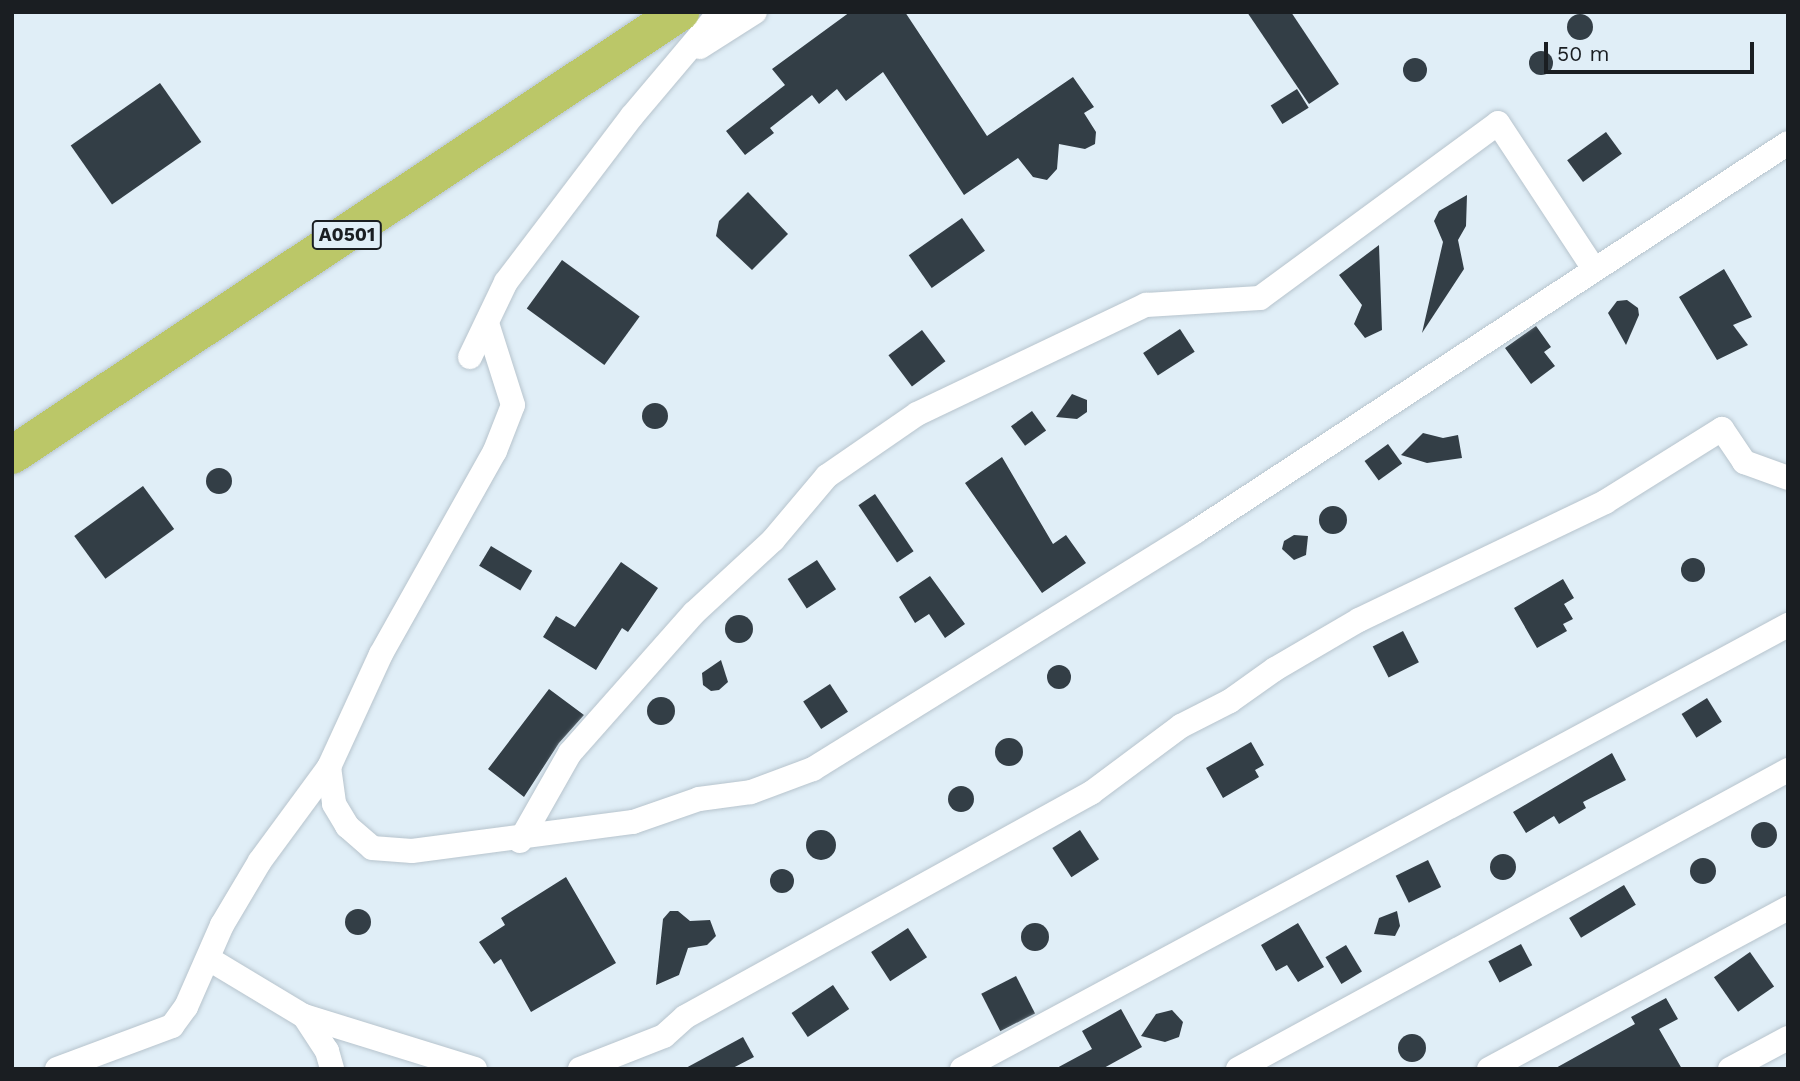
<!DOCTYPE html>
<html>
<head>
<meta charset="utf-8">
<style>
  body { margin:0 }
  #map { position:relative; width:1800px; height:1081px; overflow:hidden; background:#e0eef7; font-family:"Work Sans",sans-serif }
  div>[style] { position:absolute }
  [style*='--x'] { left:calc(var(--x)*1px); top:calc(var(--y)*1px); width:calc(var(--w)*1px); rotate:calc(var(--a)*1deg) }
  .building>* { inset:0; background:#333e46; transform-origin:0 0 }
  .round { border-radius:50% }
  .roads { filter:drop-shadow(0 0 2px #b7c4cd) drop-shadow(0 0 2px #b7c4cd) }
  .minor>* { height:24px; margin:-12px; padding:0 12px; transform-origin:12px; border-radius:12px; background:#fff }
  .trunk>* { height:38px; margin:-19px; padding:0 19px; transform-origin:19px; border-radius:19px; background:#bbc768 }
  span { translate:-50% -50%; white-space:nowrap; text-align:center; line-height:1.15; -webkit-text-stroke:7px #e0eef7; paint-order:stroke }
  .shield-label span { padding:2px 5px; background:#e0eef7; border:2px solid; border-radius:5px; -webkit-text-stroke-width:0 }
  .shield-label { font-size:19px; color:#1a1e22; font-weight:700 }
  .frame { position:absolute; inset:0; border:14px solid #1a1e22; pointer-events:none }
  .scale { position:absolute; left:1544px; top:42px; width:210px; height:32px; box-sizing:border-box; border:4px solid #1a1e22; border-top:0; padding-left:9px; font-size:21px; line-height:24px; white-space:nowrap; color:#1a1e22; -webkit-text-stroke:5px #e0eef7; paint-order:stroke }
</style>
</head>
<body>
<div id="map">
  <div class="building">
    <i style="clip-path:polygon(850px 12px,905px 12px,987px 136px,1073px 77px,1094px 107px,1084px 113px,1096px 132px,1095px 144px,1085px 149px,1059px 144px,1057px 169px,1047px 180px,1033px 177px,1018px 158px,964px 195px,883px 72px,846px 101px,837px 89px,819px 104px,812px 95px,770px 128px,774px 133px,745px 155px,726px 131px,785px 85px,772px 69px)"></i>
    <i style="clip-path:polygon(1247px 12px,1291px 12px,1339px 84px,1309px 104px)"></i>
    <i class="round" style="left:1567px;top:14px;width:26px;height:26px"></i>
    <i class="round" style="left:1529px;top:51px;width:24px;height:24px"></i>
    <i class="round" style="left:1403px;top:58px;width:24px;height:24px"></i>
    <i style="left:160px;top:83px;width:72px;height:109px;rotate:55deg"></i>
    <i style="left:1297px;top:89px;width:22px;height:31px;rotate:58deg"></i>
    <i style="left:1606px;top:132px;width:27px;height:48px;rotate:54deg"></i>
    <i style="clip-path:polygon(748px 192px,788px 234px,752px 270px,716px 236px,719px 221px)"></i>
    <i style="clip-path:polygon(1467px 195px,1466px 226px,1458px 240px,1464px 269px,1422px 333px,1443px 242px,1434px 221px,1439px 211px)"></i>
    <i style="left:962px;top:218px;width:40px;height:65px;rotate:55deg"></i>
    <i style="clip-path:polygon(1379px 245px,1382px 330px,1365px 338px,1354px 324px,1362px 305px,1339px 275px)"></i>
    <i style="left:562px;top:260px;width:96px;height:60px;rotate:36deg"></i>
    <i style="clip-path:polygon(1724px 269px,1752px 317px,1733px 325px,1748px 345px,1717px 360px,1679px 297px)"></i>
    <i style="clip-path:polygon(1627px 300px,1638px 308px,1639px 315px,1626px 345px,1608px 313px,1617px 301px)"></i>
    <i style="clip-path:polygon(1536px 326px,1551px 347px,1544px 352px,1555px 366px,1531px 384px,1505px 348px)"></i>
    <i style="left:1180px;top:329px;width:27px;height:44px;rotate:57deg"></i>
    <i style="left:922px;top:330px;width:39px;height:42px;rotate:53deg"></i>
    <i style="clip-path:polygon(1072px 394px,1087px 400px,1087px 412px,1077px 419px,1056px 417px)"></i>
    <i class="round" style="left:642px;top:403px;width:26px;height:26px"></i>
    <i style="left:1032px;top:411px;width:24px;height:26px;rotate:54deg"></i>
    <i style="clip-path:polygon(1423px 433px,1443px 438px,1458px 435px,1462px 458px,1427px 463px,1401px 455px)"></i>
    <i style="left:1388px;top:444px;width:24px;height:29px;rotate:54deg"></i>
    <i style="clip-path:polygon(1002px 457px,1053px 544px,1066px 535px,1086px 563px,1042px 593px,965px 483px)"></i>
    <i class="round" style="left:206px;top:468px;width:26px;height:26px"></i>
    <i style="left:143px;top:486px;width:53px;height:85px;rotate:54deg"></i>
    <i style="left:875px;top:494px;width:69px;height:20px;rotate:56deg"></i>
    <i class="round" style="left:1319px;top:506px;width:28px;height:28px"></i>
    <i style="clip-path:polygon(1294px 535px,1308px 536px,1306px 555px,1294px 560px,1282px 549px,1284px 541px)"></i>
    <i style="left:491px;top:546px;width:48px;height:23px;rotate:31deg"></i>
    <i class="round" style="left:1681px;top:558px;width:24px;height:24px"></i>
    <i style="left:817px;top:560px;width:35px;height:35px;rotate:57deg"></i>
    <i style="clip-path:polygon(621px 562px,658px 588px,628px 632px,622px 628px,596px 670px,543px 637px,556px 616px,575px 627px)"></i>
    <i style="clip-path:polygon(930px 576px,965px 624px,945px 638px,929px 614px,915px 623px,899px 597px)"></i>
    <i style="clip-path:polygon(1563px 579px,1574px 598px,1564px 604px,1573px 619px,1563px 624px,1567px 631px,1537px 648px,1514px 608px)"></i>
    <i class="round" style="left:725px;top:615px;width:28px;height:28px"></i>
    <i style="left:1403px;top:631px;width:35px;height:34px;rotate:63deg"></i>
    <i style="clip-path:polygon(721px 660px,728px 682px,719px 690px,711px 691px,703px 685px,702px 673px)"></i>
    <i class="round" style="left:1047px;top:665px;width:24px;height:24px"></i>
    <i style="left:830px;top:684px;width:33px;height:32px;rotate:57deg"></i>
    <i style="clip-path:polygon(549px 689px,584px 715px,559px 743px,524px 797px,488px 769px)"></i>
    <i class="round" style="left:647px;top:697px;width:28px;height:28px"></i>
    <i style="left:1707px;top:698px;width:28px;height:30px;rotate:58deg"></i>
    <i class="round" style="left:995px;top:738px;width:28px;height:28px"></i>
    <i style="clip-path:polygon(1251px 742px,1264px 765px,1255px 770px,1259px 777px,1223px 798px,1206px 768px)"></i>
    <i style="clip-path:polygon(1612px 753px,1626px 780px,1583px 802px,1586px 808px,1559px 824px,1554px 816px,1526px 833px,1513px 812px)"></i>
    <i class="round" style="left:948px;top:786px;width:26px;height:26px"></i>
    <i class="round" style="left:1751px;top:822px;width:26px;height:26px"></i>
    <i style="left:1080px;top:830px;width:35px;height:33px;rotate:57deg"></i>
    <i class="round" style="left:806px;top:830px;width:30px;height:30px"></i>
    <i class="round" style="left:1490px;top:854px;width:26px;height:26px"></i>
    <i class="round" style="left:1690px;top:858px;width:26px;height:26px"></i>
    <i style="left:1428px;top:860px;width:30px;height:36px;rotate:64deg"></i>
    <i class="round" style="left:770px;top:869px;width:24px;height:24px"></i>
    <i style="clip-path:polygon(566px 877px,616px 963px,531px 1012px,501px 959px,494px 964px,479px 942px,505px 925px,501px 918px)"></i>
    <i style="left:1624px;top:885px;width:23px;height:64px;rotate:59deg"></i>
    <i class="round" style="left:345px;top:909px;width:26px;height:26px"></i>
    <i style="clip-path:polygon(678px 911px,690px 921px,710px 920px,716px 936px,707px 945px,688px 948px,679px 975px,656px 985px,663px 919px,670px 911px)"></i>
    <i style="clip-path:polygon(1397px 911px,1400px 926px,1395px 936px,1374px 934px,1379px 918px)"></i>
    <i class="round" style="left:1021px;top:923px;width:28px;height:28px"></i>
    <i style="clip-path:polygon(1298px 923px,1324px 967px,1298px 982px,1287px 965px,1276px 971px,1261px 945px)"></i>
    <i style="left:908px;top:928px;width:35px;height:44px;rotate:57deg"></i>
    <i style="left:1521px;top:944px;width:24px;height:37px;rotate:62deg"></i>
    <i style="left:1346px;top:945px;width:31px;height:24px;rotate:59deg"></i>
    <i style="left:1750px;top:952px;width:42px;height:44px;rotate:55deg"></i>
    <i style="left:1016px;top:976px;width:42px;height:39px;rotate:63deg"></i>
    <i style="left:833px;top:985px;width:29px;height:50px;rotate:56deg"></i>
    <i style="clip-path:polygon(1666px 998px,1678px 1019px,1659px 1029px,1682px 1069px,1554px 1069px,1635px 1024px,1631px 1017px)"></i>
    <i style="clip-path:polygon(1121px 1009px,1142px 1047px,1102px 1069px,1055px 1069px,1092px 1049px,1082px 1031px)"></i>
    <i style="clip-path:polygon(1172px 1010px,1183px 1022px,1179px 1037px,1165px 1042px,1141px 1036px,1156px 1014px)"></i>
    <i class="round" style="left:1398px;top:1034px;width:28px;height:28px"></i>
    <i style="clip-path:polygon(743px 1037px,754px 1057px,731px 1069px,684px 1069px)"></i>
  </div>
  <div class="roads">
    <div class="minor">
      <i style="--x:700;--y:47;--w:65;--a:-32.5"></i>
      <i style="--x:470;--y:357;--w:83;--a:-64.4"></i>
      <i style="--x:506;--y:282;--w:208;--a:-52.8"></i>
      <i style="--x:632;--y:116;--w:136;--a:-49.8"></i>
      <i style="--x:329;--y:767;--w:37;--a:82"></i>
      <i style="--x:334;--y:804;--w:26;--a:59"></i>
      <i style="--x:347;--y:826;--w:33;--a:41"></i>
      <i style="--x:372;--y:848;--w:40;--a:4.3"></i>
      <i style="--x:412;--y:851;--w:223;--a:-7.5"></i>
      <i style="--x:633;--y:822;--w:70;--a:-19.2"></i>
      <i style="--x:699;--y:799;--w:52;--a:-7.7"></i>
      <i style="--x:751;--y:792;--w:66;--a:-20.4"></i>
      <i style="--x:813;--y:769;--w:450;--a:-31.8"></i>
      <i style="--x:1195;--y:532;--w:709;--a:-33.26"></i>
      <i style="--x:520;--y:841;--w:101;--a:-60.4"></i>
      <i style="--x:570;--y:753;--w:187;--a:-48.5"></i>
      <i style="--x:694;--y:613;--w:108;--a:-42.7"></i>
      <i style="--x:773;--y:540;--w:84;--a:-49.8"></i>
      <i style="--x:827;--y:476;--w:109;--a:-34.6"></i>
      <i style="--x:917;--y:414;--w:254;--a:-25.5"></i>
      <i style="--x:1146;--y:305;--w:114;--a:-3.5"></i>
      <i style="--x:1260;--y:298;--w:295;--a:-36.3"></i>
      <i style="--x:1498;--y:123;--w:175;--a:56.7"></i>
      <i style="--x:209;--y:959;--w:111;--a:31"></i>
      <i style="--x:304;--y:1016;--w:42;--a:56.7"></i>
      <i style="--x:327;--y:1051;--w:19;--a:74"></i>
      <i style="--x:304;--y:1016;--w:179;--a:17.2"></i>
      <i style="--x:57;--y:1069;--w:123;--a:-20.5"></i>
      <i style="--x:172;--y:1026;--w:24;--a:-54"></i>
      <i style="--x:186;--y:1007;--w:90;--a:-66.3"></i>
      <i style="--x:222;--y:925;--w:74;--a:-59.3"></i>
      <i style="--x:260;--y:861;--w:117;--a:-53.7"></i>
      <i style="--x:329;--y:767;--w:124;--a:-65.3"></i>
      <i style="--x:381;--y:654;--w:233;--a:-60.7"></i>
      <i style="--x:495;--y:451;--w:49;--a:-68.6"></i>
      <i style="--x:513;--y:405;--w:86;--a:-107.6"></i>
      <i style="--x:580;--y:1069;--w:90;--a:-21.4"></i>
      <i style="--x:664;--y:1036;--w:28;--a:-42"></i>
      <i style="--x:685;--y:1017;--w:464;--a:-28.9"></i>
      <i style="--x:1091;--y:793;--w:112;--a:-36.7"></i>
      <i style="--x:1181;--y:726;--w:55;--a:-27"></i>
      <i style="--x:1230;--y:701;--w:55;--a:-35.4"></i>
      <i style="--x:1275;--y:669;--w:97;--a:-30.3"></i>
      <i style="--x:1359;--y:620;--w:273;--a:-25.6"></i>
      <i style="--x:1605;--y:502;--w:138;--a:-32"></i>
      <i style="--x:1722;--y:429;--w:40;--a:56"></i>
      <i style="--x:1744;--y:462;--w:47;--a:20"></i>
      <i style="--x:962;--y:1069;--w:938;--a:-28.26"></i>
      <i style="--x:1238;--y:1069;--w:626;--a:-28.53"></i>
      <i style="--x:1489;--y:1069;--w:340;--a:-28.3"></i>
      <i style="--x:1730;--y:1069;--w:66;--a:-28.1"></i>
    </div>
    <div class="trunk">
      <i style="--x:12;--y:455;--w:802;--a:-33.55"></i>
    </div>
  </div>
  <div class="shield-label">
    <span style="left:347px;top:235px">A0501</span>
  </div>
  <div class="frame"></div>
  <div class="scale">50 m</div>
</div>
</body>
</html>
